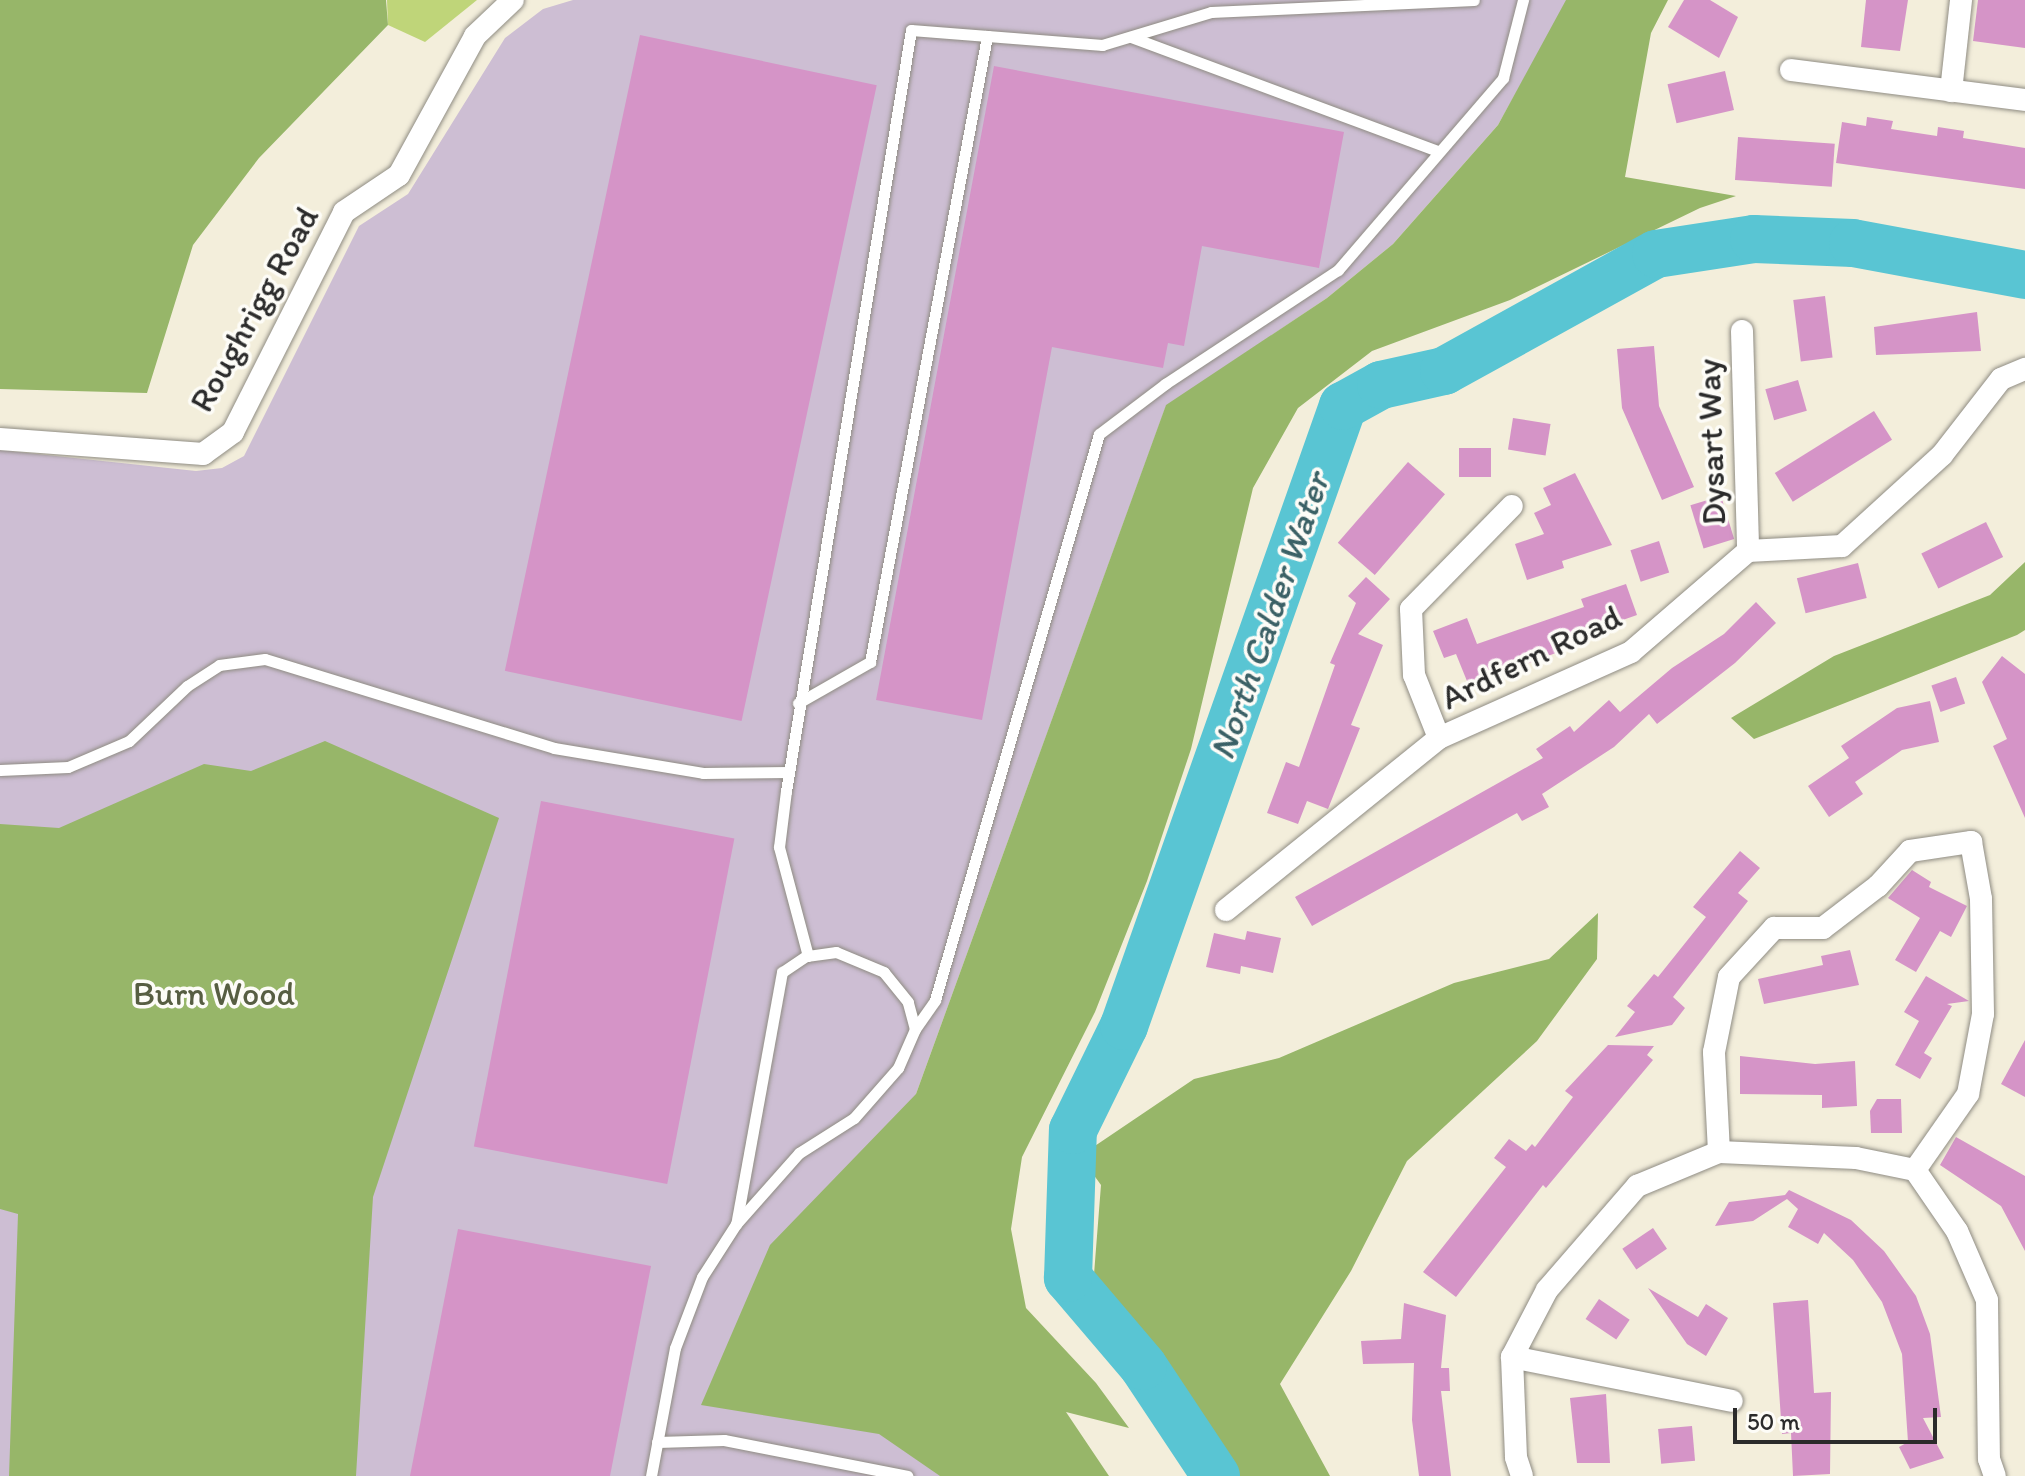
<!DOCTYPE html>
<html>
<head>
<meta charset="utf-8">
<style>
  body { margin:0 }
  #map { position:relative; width:2025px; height:1476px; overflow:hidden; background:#f3eedb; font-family:Itim,sans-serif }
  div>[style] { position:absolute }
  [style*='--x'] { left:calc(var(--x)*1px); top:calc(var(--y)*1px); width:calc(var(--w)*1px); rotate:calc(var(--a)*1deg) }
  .industrial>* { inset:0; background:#cdbed3 }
  .green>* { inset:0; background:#bfd579 }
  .forest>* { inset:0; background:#97b669 }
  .river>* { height:48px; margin:-24px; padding:0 24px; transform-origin:24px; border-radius:24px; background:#59c5d3 }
  .building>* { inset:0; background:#d594c7; transform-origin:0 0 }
  .roads { filter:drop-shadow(0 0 2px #8f8c83) drop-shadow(0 0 2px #8f8c83) }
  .lane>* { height:11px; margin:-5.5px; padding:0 5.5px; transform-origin:5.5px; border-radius:5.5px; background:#fff }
  .street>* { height:22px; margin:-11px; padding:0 11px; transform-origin:11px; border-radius:11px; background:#fff }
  span { translate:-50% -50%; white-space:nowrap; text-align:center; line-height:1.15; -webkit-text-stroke:7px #fdfcf7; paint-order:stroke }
  .street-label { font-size:34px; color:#2b2b2b }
  .park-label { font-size:34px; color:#575e42 }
  .water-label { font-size:36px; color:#3b6166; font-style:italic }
  .scale { position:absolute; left:1733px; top:1408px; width:204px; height:36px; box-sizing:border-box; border:4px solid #2b2b2b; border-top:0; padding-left:10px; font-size:24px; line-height:28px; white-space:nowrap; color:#2b2b2b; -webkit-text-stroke:6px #fdfcf7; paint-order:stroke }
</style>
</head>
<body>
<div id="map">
  <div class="industrial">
    <i style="clip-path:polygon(573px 0,1568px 0,1498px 125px,1393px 244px,1327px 298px,1166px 406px,916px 1094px,957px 1476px,0 1476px,0 450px,196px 471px,222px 468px,244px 456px,359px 226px,408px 194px,505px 38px,543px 9px)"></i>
  </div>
  <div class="green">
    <i style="clip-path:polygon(387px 0,477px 0,425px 42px,388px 25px)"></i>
  </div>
  <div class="forest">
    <i style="clip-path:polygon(0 0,386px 0,388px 25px,259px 158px,193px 245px,147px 393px,0 389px)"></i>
    <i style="clip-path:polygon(1566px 0,1668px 0,1651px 33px,1625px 177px,1736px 196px,1700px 208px,1510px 300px,1372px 351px,1298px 408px,1253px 488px,1191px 749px,1147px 881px,1095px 1012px,1022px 1157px,1011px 1229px,1026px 1308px,1096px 1383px,1129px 1428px,1066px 1412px,1109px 1476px,940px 1476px,879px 1434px,701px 1405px,770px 1245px,916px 1094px,1166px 405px,1327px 298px,1393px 244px,1498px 125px)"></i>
    <i style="clip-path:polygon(2025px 562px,2025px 630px,2017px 635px,1754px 739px,1731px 718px,1834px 656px,1990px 595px)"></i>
    <i style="clip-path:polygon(325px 741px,499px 818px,373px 1197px,356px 1476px,9px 1476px,18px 1214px,0 1209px,0 824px,59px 828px,204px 764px,251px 771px)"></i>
    <i style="clip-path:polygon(1598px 913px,1597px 959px,1537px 1041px,1407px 1161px,1351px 1271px,1280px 1384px,1330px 1476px,1237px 1476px,1173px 1378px,1093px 1287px,1101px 1185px,1080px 1156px,1194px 1079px,1279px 1058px,1454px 983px,1549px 959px)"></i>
  </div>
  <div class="river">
    <i style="--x:1216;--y:1476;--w:132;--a:-123.6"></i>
    <i style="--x:1143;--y:1366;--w:116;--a:-130.4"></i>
    <i style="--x:1068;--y:1278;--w:148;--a:-88.1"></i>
    <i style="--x:1073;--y:1130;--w:116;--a:-63.9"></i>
    <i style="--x:1124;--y:1026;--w:658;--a:-70.55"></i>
    <i style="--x:1343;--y:406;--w:43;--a:-28.9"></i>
    <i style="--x:1381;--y:385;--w:65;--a:-12.5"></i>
    <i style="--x:1444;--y:371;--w:242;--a:-28.9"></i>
    <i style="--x:1656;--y:254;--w:99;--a:-8.7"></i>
    <i style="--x:1754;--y:239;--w:99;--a:2.3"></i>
    <i style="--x:1853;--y:243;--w:175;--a:10.5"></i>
  </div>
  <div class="building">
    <i style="clip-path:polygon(1684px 0,1710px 0,1738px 17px,1719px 58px,1668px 27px)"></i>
    <i style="clip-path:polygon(1866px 0,1908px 0,1900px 51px,1861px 47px)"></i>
    <i style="clip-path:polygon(1978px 0,2025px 0,2025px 48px,1973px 41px)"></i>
    <i style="left:640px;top:35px;width:242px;height:650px;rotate:12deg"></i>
    <i style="clip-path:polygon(994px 66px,1344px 132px,1319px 268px,1202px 246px,1184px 346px,1168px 343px,1163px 368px,1052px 347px,982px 720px,876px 700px)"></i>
    <i style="left:1725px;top:71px;width:40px;height:59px;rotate:77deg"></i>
    <i style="clip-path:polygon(1867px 117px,1893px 121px,1891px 129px,1937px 136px,1938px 127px,1964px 131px,1963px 138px,2025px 148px,2025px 189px,1836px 163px,1842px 122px,1866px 126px)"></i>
    <i style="left:1738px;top:137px;width:97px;height:43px;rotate:4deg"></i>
    <i style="left:1825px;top:296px;width:62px;height:32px;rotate:83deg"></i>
    <i style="clip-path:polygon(1977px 312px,1981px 351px,1876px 355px,1874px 327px)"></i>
    <i style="clip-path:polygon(1654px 346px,1659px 406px,1694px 487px,1662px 500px,1622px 408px,1617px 349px)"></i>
    <i style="left:1798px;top:380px;width:32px;height:34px;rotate:74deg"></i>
    <i style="left:1874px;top:411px;width:34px;height:117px;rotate:58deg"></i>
    <i style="left:1513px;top:418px;width:38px;height:32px;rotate:9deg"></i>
    <i style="left:1459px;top:448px;width:32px;height:29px"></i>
    <i style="left:1408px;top:462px;width:49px;height:107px;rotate:41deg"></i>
    <i style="clip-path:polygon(1575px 473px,1612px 545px,1562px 561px,1564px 568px,1527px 580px,1515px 544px,1544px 534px,1534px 513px,1551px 505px,1543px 488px)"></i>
    <i style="left:1721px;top:496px;width:45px;height:32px;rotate:73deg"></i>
    <i style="left:1986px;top:522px;width:39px;height:72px;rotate:64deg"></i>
    <i style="left:1659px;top:541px;width:33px;height:30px;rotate:72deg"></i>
    <i style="left:1858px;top:563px;width:36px;height:63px;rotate:76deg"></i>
    <i style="clip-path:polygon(1366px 577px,1390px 599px,1358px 634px,1383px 645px,1351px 725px,1360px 728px,1328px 809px,1307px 801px,1298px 824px,1267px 813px,1286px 762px,1299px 767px,1335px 665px,1330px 663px,1356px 603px,1348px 596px)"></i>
    <i style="clip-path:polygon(1626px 584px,1637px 615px,1574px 637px,1577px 645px,1469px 686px,1456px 654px,1444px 658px,1433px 631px,1467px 618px,1477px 644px,1584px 607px,1581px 599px)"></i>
    <i style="clip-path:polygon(1756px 602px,1776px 623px,1735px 663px,1657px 724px,1649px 714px,1614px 747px,1542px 794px,1549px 807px,1522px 821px,1517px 813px,1312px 926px,1295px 897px,1543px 758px,1536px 749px,1570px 726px,1574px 732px,1609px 700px,1620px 712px,1672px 668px,1724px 634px)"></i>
    <i style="clip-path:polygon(2002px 656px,2025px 674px,2025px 818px,1993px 746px,2007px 739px,1982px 682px)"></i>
    <i style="left:1956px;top:677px;width:28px;height:26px;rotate:71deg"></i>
    <i style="clip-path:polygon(1930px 701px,1939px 742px,1902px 750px,1855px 782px,1863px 794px,1829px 817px,1808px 786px,1849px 758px,1841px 746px,1897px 708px)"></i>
    <i style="left:541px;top:801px;width:197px;height:352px;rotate:11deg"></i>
    <i style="clip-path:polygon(1740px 851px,1760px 868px,1738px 893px,1748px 901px,1673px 997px,1685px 1008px,1672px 1025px,1615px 1037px,1635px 1012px,1627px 1006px,1654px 974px,1658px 977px,1706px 917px,1693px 907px)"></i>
    <i style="clip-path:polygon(1912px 870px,1931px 882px,1929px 887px,1967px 906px,1951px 937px,1940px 931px,1916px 972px,1895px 960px,1920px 918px,1888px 898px)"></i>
    <i style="clip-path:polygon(1247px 931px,1281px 938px,1273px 973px,1241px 966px,1240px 974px,1206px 967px,1214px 933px,1245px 940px)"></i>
    <i style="clip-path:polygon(1850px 950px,1859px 985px,1764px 1004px,1758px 979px,1823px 965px,1821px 956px)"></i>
    <i style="clip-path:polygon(1926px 976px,1969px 1001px,1947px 1004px,1952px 1006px,1924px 1053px,1932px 1058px,1920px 1079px,1895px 1065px,1919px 1021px,1904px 1012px)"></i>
    <i style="clip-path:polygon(2025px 1040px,2025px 1097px,2001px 1084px)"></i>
    <i style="clip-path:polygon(1608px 1045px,1654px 1046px,1647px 1055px,1653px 1060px,1546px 1188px,1543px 1185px,1456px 1297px,1423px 1272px,1506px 1167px,1494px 1158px,1509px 1139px,1526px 1151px,1532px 1144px,1535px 1147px,1573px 1097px,1565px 1091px)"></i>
    <i style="clip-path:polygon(1740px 1056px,1815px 1064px,1855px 1061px,1857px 1106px,1822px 1108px,1822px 1095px,1740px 1094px)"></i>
    <i style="clip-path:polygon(1877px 1099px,1901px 1099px,1902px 1133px,1871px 1133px,1870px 1111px)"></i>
    <i style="clip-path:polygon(1956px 1137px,2025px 1176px,2025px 1251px,2001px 1206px,1940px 1165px)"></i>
    <i style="clip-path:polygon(1789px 1190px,1851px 1220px,1884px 1251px,1916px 1296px,1930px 1334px,1941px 1417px,1923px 1418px,1944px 1458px,1910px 1469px,1899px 1447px,1908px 1442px,1902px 1354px,1882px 1302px,1853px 1260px,1824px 1233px,1818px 1244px,1788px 1227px,1798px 1209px,1787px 1199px,1753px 1221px,1715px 1226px,1729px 1202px,1785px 1195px)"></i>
    <i style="left:1653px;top:1228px;width:25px;height:37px;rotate:56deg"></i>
    <i style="clip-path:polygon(458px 1229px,651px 1266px,610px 1476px,410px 1476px)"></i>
    <i style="clip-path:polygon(1648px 1288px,1698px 1317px,1706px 1304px,1728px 1318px,1706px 1356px,1687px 1344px)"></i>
    <i style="left:1599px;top:1299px;width:37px;height:24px;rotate:34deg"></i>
    <i style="clip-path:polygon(1808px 1300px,1814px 1393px,1831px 1392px,1830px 1474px,1793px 1476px,1791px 1433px,1782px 1434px,1773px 1303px)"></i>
    <i style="clip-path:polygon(1404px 1303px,1446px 1315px,1441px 1368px,1449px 1368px,1450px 1391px,1441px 1391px,1451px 1476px,1419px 1476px,1412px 1420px,1414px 1363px,1363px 1364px,1361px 1341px,1401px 1339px)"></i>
    <i style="clip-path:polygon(1606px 1394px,1610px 1463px,1577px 1463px,1570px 1398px)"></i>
    <i style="left:1692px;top:1426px;width:35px;height:34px;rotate:85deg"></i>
  </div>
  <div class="roads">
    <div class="lane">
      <i style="--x:1131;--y:37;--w:327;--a:20.4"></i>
      <i style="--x:798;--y:703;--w:83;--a:-29.7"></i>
      <i style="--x:870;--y:662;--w:637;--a:-79.41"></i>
      <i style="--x:0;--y:770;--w:68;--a:-2.5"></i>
      <i style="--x:68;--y:767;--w:66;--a:-23.1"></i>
      <i style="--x:129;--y:741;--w:80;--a:-43.5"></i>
      <i style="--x:187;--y:686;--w:38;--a:-33"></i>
      <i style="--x:219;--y:665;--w:46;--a:-7.4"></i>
      <i style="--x:265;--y:659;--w:302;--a:17.1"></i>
      <i style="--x:554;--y:748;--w:151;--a:9.5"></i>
      <i style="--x:703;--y:773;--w:85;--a:-0.7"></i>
      <i style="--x:808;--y:956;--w:113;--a:-104.9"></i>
      <i style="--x:779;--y:847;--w:56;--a:-82.9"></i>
      <i style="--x:786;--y:791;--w:771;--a:-80.67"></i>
      <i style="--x:911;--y:30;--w:192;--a:4.5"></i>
      <i style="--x:1102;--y:45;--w:114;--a:-16.8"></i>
      <i style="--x:1211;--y:12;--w:263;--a:-2.6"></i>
      <i style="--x:915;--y:1029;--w:35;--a:-55"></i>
      <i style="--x:935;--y:1000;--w:589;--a:-73.84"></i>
      <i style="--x:1099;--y:434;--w:83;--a:-37.1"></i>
      <i style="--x:1165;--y:384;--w:207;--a:-33.4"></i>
      <i style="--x:1338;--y:270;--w:253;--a:-49.3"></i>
      <i style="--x:1503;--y:78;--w:81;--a:-75.6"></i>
      <i style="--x:657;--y:1442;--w:67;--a:-1.7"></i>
      <i style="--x:724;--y:1440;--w:187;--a:11.1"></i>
      <i style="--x:651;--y:1476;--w:130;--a:-79.4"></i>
      <i style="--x:675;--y:1348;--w:76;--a:-69.2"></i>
      <i style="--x:702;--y:1277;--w:63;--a:-57.3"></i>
      <i style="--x:736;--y:1224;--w:95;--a:-48.4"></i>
      <i style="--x:799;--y:1153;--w:65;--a:-32.5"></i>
      <i style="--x:854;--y:1118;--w:67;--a:-48.7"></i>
      <i style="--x:898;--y:1068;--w:43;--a:-66.4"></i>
      <i style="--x:915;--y:1029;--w:28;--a:-105"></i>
      <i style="--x:908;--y:1002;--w:38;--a:-129"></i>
      <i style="--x:884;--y:972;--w:52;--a:-157.4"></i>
      <i style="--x:836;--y:952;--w:30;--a:172"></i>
      <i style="--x:806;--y:956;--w:29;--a:146"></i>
      <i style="--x:782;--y:972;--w:256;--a:100.3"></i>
    </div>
    <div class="street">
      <i style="--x:1791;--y:70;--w:236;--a:7.3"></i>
      <i style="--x:1951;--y:91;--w:92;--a:-83.7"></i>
      <i style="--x:1742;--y:331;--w:220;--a:88.4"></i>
      <i style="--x:0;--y:439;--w:204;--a:4.2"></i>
      <i style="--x:203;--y:454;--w:37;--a:-36"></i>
      <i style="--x:233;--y:432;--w:246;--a:-63.2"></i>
      <i style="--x:344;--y:212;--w:66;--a:-33.9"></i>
      <i style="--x:399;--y:175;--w:158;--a:-61.3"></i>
      <i style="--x:475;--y:36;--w:52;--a:-43.5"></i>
      <i style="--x:1439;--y:738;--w:68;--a:-111.6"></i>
      <i style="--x:1414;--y:675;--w:66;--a:-92.6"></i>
      <i style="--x:1411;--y:609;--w:144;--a:-45.6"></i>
      <i style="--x:1226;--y:910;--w:274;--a:-38.9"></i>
      <i style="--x:1439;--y:738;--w:210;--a:-24.1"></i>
      <i style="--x:1631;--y:652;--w:155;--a:-40.8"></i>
      <i style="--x:1748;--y:551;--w:94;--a:-3"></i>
      <i style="--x:1842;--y:546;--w:135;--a:-42.3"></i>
      <i style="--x:1942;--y:455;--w:96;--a:-52.2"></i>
      <i style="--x:2001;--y:379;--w:26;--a:-23"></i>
      <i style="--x:1719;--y:1152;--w:100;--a:-92.9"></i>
      <i style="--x:1714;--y:1052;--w:76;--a:-78.7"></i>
      <i style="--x:1729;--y:977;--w:67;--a:-47.4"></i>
      <i style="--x:1774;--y:928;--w:49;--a:0"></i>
      <i style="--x:1823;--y:928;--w:69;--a:-37.4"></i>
      <i style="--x:1878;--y:886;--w:47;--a:-47.6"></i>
      <i style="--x:1910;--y:851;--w:62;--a:-8.4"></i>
      <i style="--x:1971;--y:842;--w:58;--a:80"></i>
      <i style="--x:1981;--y:899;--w:115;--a:89"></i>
      <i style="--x:1983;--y:1014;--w:81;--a:100.6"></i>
      <i style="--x:1968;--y:1094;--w:93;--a:124.9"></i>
      <i style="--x:1512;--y:1357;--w:224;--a:11.3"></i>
      <i style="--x:1522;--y:1476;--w:20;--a:-108"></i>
      <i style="--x:1516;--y:1457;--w:100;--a:-92.3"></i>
      <i style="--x:1512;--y:1357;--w:76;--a:-62.4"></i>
      <i style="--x:1547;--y:1290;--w:138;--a:-49.1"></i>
      <i style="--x:1637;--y:1186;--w:89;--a:-22.5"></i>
      <i style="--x:1719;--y:1152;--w:137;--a:2.5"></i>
      <i style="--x:1856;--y:1158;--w:60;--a:11.5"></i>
      <i style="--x:1915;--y:1170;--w:74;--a:55.5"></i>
      <i style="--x:1957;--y:1231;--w:75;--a:66.5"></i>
      <i style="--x:1987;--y:1300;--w:159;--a:89.3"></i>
      <i style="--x:1989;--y:1459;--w:18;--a:71"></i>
    </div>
  </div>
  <div class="street-label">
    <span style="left:254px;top:309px;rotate:-61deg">Roughrigg Road</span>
    <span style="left:1711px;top:442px;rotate:-92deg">Dysart Way</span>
    <span style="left:1531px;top:657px;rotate:-26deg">Ardfern Road</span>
  </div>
  <div class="park-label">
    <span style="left:214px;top:994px">Burn Wood</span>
  </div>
  <div class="water-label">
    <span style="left:1269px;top:616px;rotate:-71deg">North Calder Water</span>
  </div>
  <div class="scale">50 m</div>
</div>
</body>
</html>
